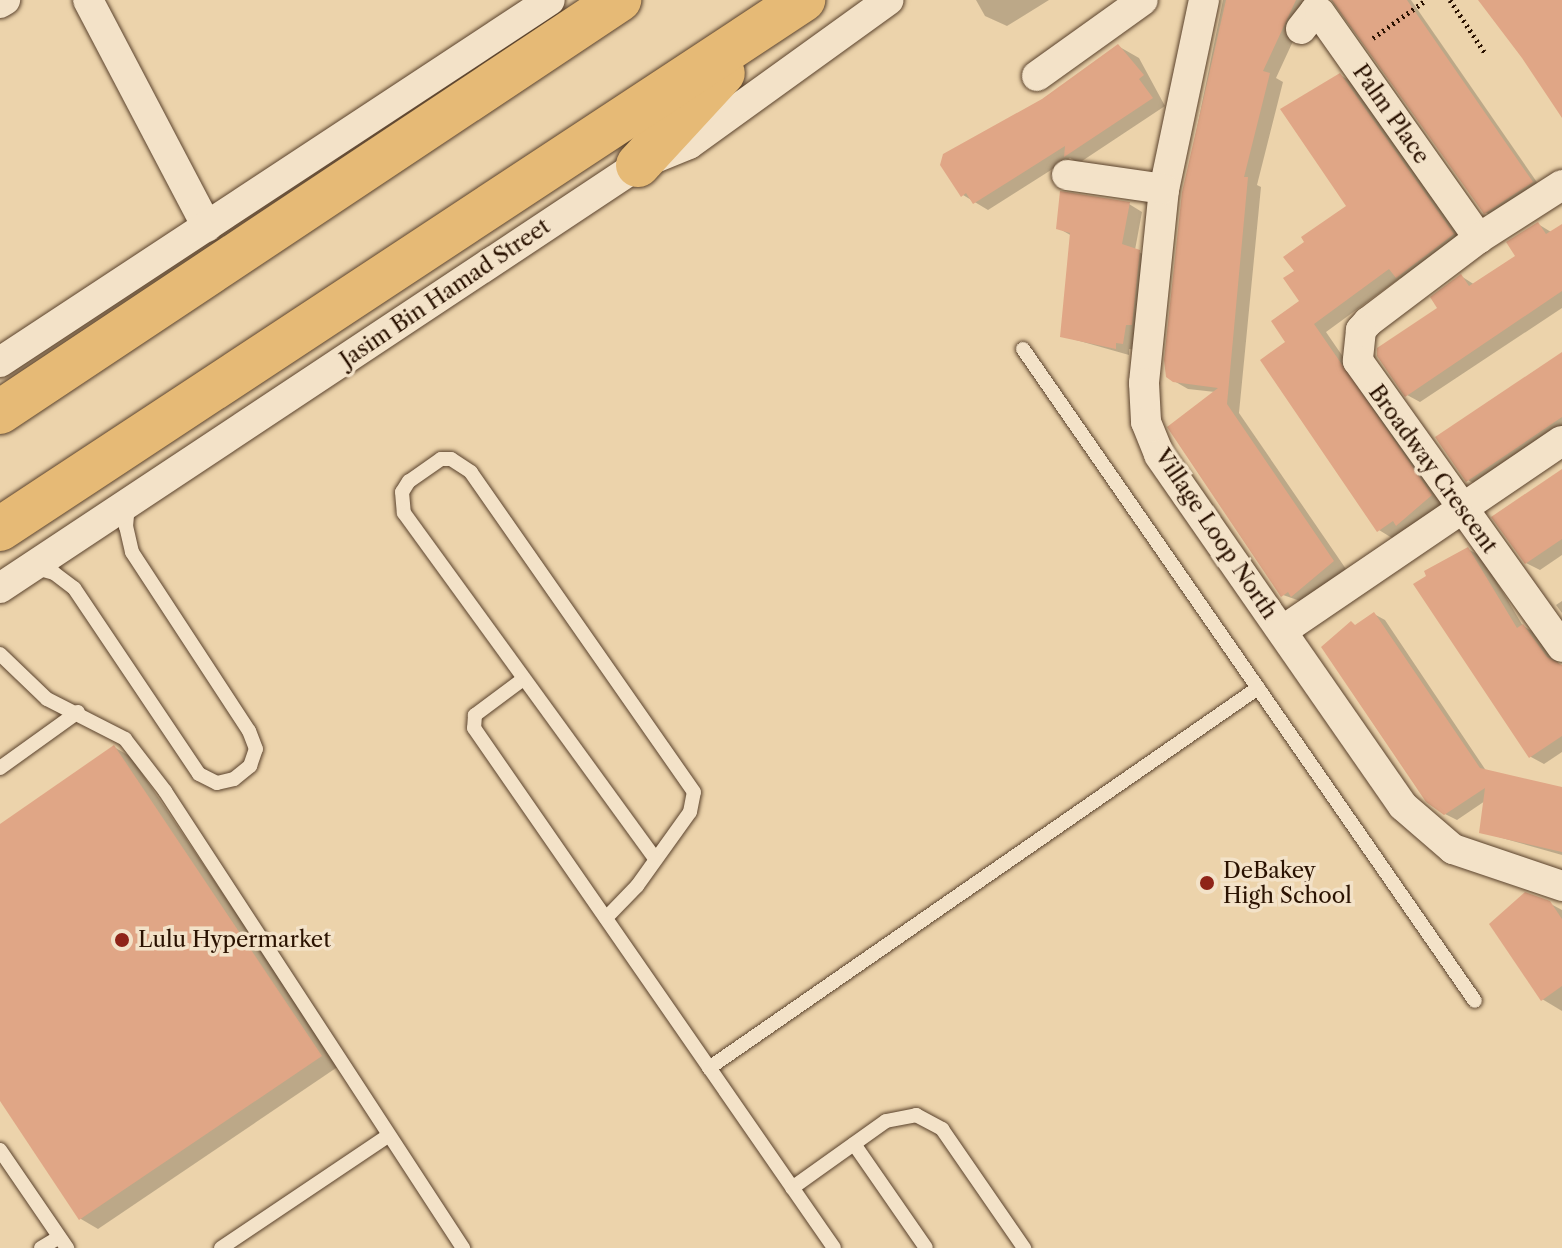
<!DOCTYPE html>
<html>
<head>
<meta charset="utf-8">
<style>
  body { margin:0 }
  #map { position:relative; width:1562px; height:1248px; overflow:hidden; background:#ecd3ab; font-family:"Libre Caslon Text",serif }
  div>[style] { position:absolute }
  [style*='--x'] { left:calc(var(--x)*1px); top:calc(var(--y)*1px); width:calc(var(--w)*1px); rotate:calc(var(--a)*1deg) }
  .shadow>* { inset:0; background:#0003 }
  .building>* { inset:0; background:#e0a686 }
  .path>* { height:5px; margin-top:-2.5px; transform-origin:0; background:repeating-linear-gradient(90deg,#2a1201 0 2px,transparent 0 6px) }
  .roads { filter:drop-shadow(0 0 2px #5a422c) drop-shadow(0 0 2px #5a422c) }
  .lane>* { height:14px; margin:-7px; padding:0 7px; transform-origin:7px; border-radius:7px; background:#f3e2c8 }
  .street>* { height:30px; margin:-15px; padding:0 15px; transform-origin:15px; border-radius:15px; background:#f3e2c8 }
  .primary>* { height:44px; margin:-22px; padding:0 22px; transform-origin:22px; border-radius:22px; background:#e6ba76 }
  .dots>* { width:22px; height:22px; translate:-50% -50%; box-sizing:border-box; border:4px solid #f3e2c8; border-radius:50% }
  span { translate:-50% -50%; white-space:nowrap; text-align:center; line-height:1.15; -webkit-text-stroke:7px #f3e2c8; paint-order:stroke }
  .street-label { font-size:22px; color:#2a1201 }
  .poi-label { font-size:22px; color:#2a1201 }
  .left { translate:0 -50%; text-align:left }
</style>
</head>
<body>
<div id="map">
  <div class="shadow">
    <i style="clip-path:polygon(976px 0,1049px 0,1007px 26px,985px 16px)"></i>
    <i style="clip-path:polygon(1223px 0,1312px 0,1276px 78px,1283px 82px,1257px 185px,1261px 187px,1239px 413px,1346px 569px,1306px 603px,1283px 595px,1215px 392px,1188px 389px,1174px 381px,1184px 192px)"></i>
    <i style="clip-path:polygon(1331px 0,1411px 0,1541px 188px,1495px 218px,1485px 212px)"></i>
    <i style="clip-path:polygon(1118px 46px,1139px 58px,1165px 106px,1079px 163px,1070px 158px,988px 210px,963px 195px,1043px 101px)"></i>
    <i style="clip-path:polygon(1340px 75px,1354px 83px,1466px 242px,1410px 285px,1400px 278px,1326px 332px,1444px 504px,1411px 532px,1405px 529px,1392px 538px,1379px 530px,1288px 342px,1302px 301px,1296px 271px,1348px 206px)"></i>
    <i style="clip-path:polygon(1129px 204px,1142px 212px,1135px 250px,1152px 259px,1136px 350px,1129px 349px,1129px 355px,1062px 336px,1072px 236px,1058px 228px)"></i>
    <i style="clip-path:polygon(1538px 224px,1551px 232px,1562px 226px,1562px 308px,1420px 402px,1407px 395px,1440px 308px,1461px 276px,1475px 285px,1518px 256px)"></i>
    <i style="clip-path:polygon(1562px 354px,1562px 433px,1481px 488px,1468px 480px)"></i>
    <i style="clip-path:polygon(1562px 474px,1562px 555px,1540px 570px,1526px 563px)"></i>
    <i style="clip-path:polygon(1468px 549px,1482px 557px,1523px 626px,1537px 634px,1562px 668px,1562px 752px,1544px 764px,1531px 757px,1429px 576px)"></i>
    <i style="clip-path:polygon(1562px 601px,1562px 613px,1556px 605px)"></i>
    <i style="clip-path:polygon(1374px 614px,1385px 620px,1487px 772px,1562px 790px,1562px 855px,1481px 832px,1485px 801px,1457px 820px,1445px 814px,1357px 626px)"></i>
    <i style="clip-path:polygon(114px 747px,131px 757px,339px 1066px,98px 1229px,81px 1219px,0 1097px,0 826px)"></i>
    <i style="clip-path:polygon(1549px 903px,1562px 910px,1562px 1011px,1542px 999px)"></i>
  </div>
  <div class="building">
    <i style="clip-path:polygon(1226px 0,1296px 0,1263px 71px,1270px 73px,1244px 177px,1248px 177px,1227px 404px,1334px 561px,1291px 597px,1288px 592px,1281px 597px,1167px 427px,1218px 388px,1173px 382px,1166px 377px,1164px 360px,1182px 192px)"></i>
    <i style="clip-path:polygon(1332px 0,1407px 0,1533px 182px,1484px 214px)"></i>
    <i style="clip-path:polygon(1478px 0,1562px 0,1562px 118px,1522px 58px)"></i>
    <i style="clip-path:polygon(1118px 44px,1144px 75px,1139px 79px,1153px 98px,1064px 157px,1065px 146px,973px 204px,966px 193px,961px 197px,940px 165px,943px 154px,1042px 99px)"></i>
    <i style="clip-path:polygon(1340px 73px,1454px 234px,1396px 278px,1389px 269px,1314px 324px,1432px 495px,1396px 526px,1393px 521px,1377px 532px,1260px 360px,1285px 342px,1271px 321px,1299px 301px,1283px 278px,1294px 271px,1283px 257px,1304px 242px,1301px 237px,1346px 206px,1280px 109px)"></i>
    <i style="clip-path:polygon(1060px 191px,1130px 202px,1122px 244px,1140px 250px,1132px 325px,1126px 325px,1123px 344px,1116px 343px,1116px 349px,1060px 337px,1070px 233px,1056px 229px)"></i>
    <i style="clip-path:polygon(1538px 222px,1546px 234px,1562px 224px,1562px 291px,1405px 397px,1377px 356px,1377px 348px,1437px 308px,1430px 297px,1461px 274px,1469px 286px,1515px 256px,1506px 242px)"></i>
    <i style="clip-path:polygon(1562px 352px,1562px 417px,1466px 482px,1435px 437px)"></i>
    <i style="clip-path:polygon(1562px 469px,1562px 539px,1525px 564px,1491px 517px)"></i>
    <i style="clip-path:polygon(1468px 547px,1517px 628px,1523px 624px,1547px 657px,1562px 665px,1562px 736px,1529px 758px,1413px 584px,1426px 576px,1424px 571px)"></i>
    <i style="clip-path:polygon(1374px 612px,1480px 768px,1562px 787px,1562px 852px,1479px 833px,1485px 788px,1444px 815px,1426px 802px,1321px 647px,1351px 621px,1355px 625px)"></i>
    <i style="clip-path:polygon(114px 745px,322px 1056px,79px 1220px,0 1101px,0 824px)"></i>
    <i style="clip-path:polygon(1525px 892px,1550px 901px,1562px 919px,1562px 986px,1541px 1001px,1489px 924px)"></i>
  </div>
  <div class="path">
    <i style="--x:1450;--y:0;--w:64;--a:56.6"></i>
    <i style="--x:1373;--y:38;--w:65;--a:-35.6"></i>
  </div>
  <div class="roads">
    <div class="lane">
      <i style="--x:1023;--y:349;--w:793;--a:55.27"></i>
      <i style="--x:33;--y:567;--w:22;--a:16"></i>
      <i style="--x:54;--y:573;--w:25;--a:37"></i>
      <i style="--x:74;--y:588;--w:224;--a:56.1"></i>
      <i style="--x:199;--y:774;--w:20;--a:27"></i>
      <i style="--x:217;--y:783;--w:17;--a:-13"></i>
      <i style="--x:234;--y:779;--w:21;--a:-39"></i>
      <i style="--x:250;--y:766;--w:18;--a:-71"></i>
      <i style="--x:256;--y:749;--w:19;--a:-111"></i>
      <i style="--x:249;--y:731;--w:214;--a:-123.2"></i>
      <i style="--x:132;--y:552;--w:26;--a:-103"></i>
      <i style="--x:126;--y:527;--w:21;--a:-85"></i>
      <i style="--x:0;--y:654;--w:65;--a:43.8"></i>
      <i style="--x:47;--y:699;--w:88;--a:27.1"></i>
      <i style="--x:125;--y:739;--w:66;--a:52.4"></i>
      <i style="--x:165;--y:791;--w:546;--a:56.89"></i>
      <i style="--x:522;--y:680;--w:59;--a:143.3"></i>
      <i style="--x:475;--y:715;--w:13;--a:94"></i>
      <i style="--x:474;--y:728;--w:632;--a:55.3"></i>
      <i style="--x:0;--y:768;--w:96;--a:-35.7"></i>
      <i style="--x:606;--y:918;--w:45;--a:-45.9"></i>
      <i style="--x:637;--y:886;--w:91;--a:-54.4"></i>
      <i style="--x:690;--y:812;--w:20;--a:-79"></i>
      <i style="--x:694;--y:792;--w:390;--a:-124.9"></i>
      <i style="--x:471;--y:472;--w:24;--a:-147"></i>
      <i style="--x:451;--y:459;--w:10;--a:180"></i>
      <i style="--x:441;--y:459;--w:39;--a:145"></i>
      <i style="--x:409;--y:481;--w:13;--a:122"></i>
      <i style="--x:402;--y:492;--w:21;--a:85"></i>
      <i style="--x:404;--y:513;--w:427;--a:54"></i>
      <i style="--x:709;--y:1068;--w:668;--a:-34.69"></i>
      <i style="--x:854;--y:1144;--w:126;--a:55.3"></i>
      <i style="--x:0;--y:1150;--w:119;--a:55.6"></i>
      <i style="--x:792;--y:1188;--w:115;--a:-35.5"></i>
      <i style="--x:886;--y:1121;--w:31;--a:-11"></i>
      <i style="--x:916;--y:1115;--w:30;--a:28"></i>
      <i style="--x:942;--y:1129;--w:145;--a:55.4"></i>
      <i style="--x:41;--y:1248;--w:21;--a:-31"></i>
      <i style="--x:221;--y:1248;--w:202;--a:-33.9"></i>
    </div>
    <div class="street">
      <i style="--x:88;--y:0;--w:256;--a:62.3"></i>
      <i style="--x:1204;--y:0;--w:193;--a:101.9"></i>
      <i style="--x:1164;--y:189;--w:195;--a:95.9"></i>
      <i style="--x:1144;--y:383;--w:39;--a:87"></i>
      <i style="--x:1146;--y:422;--w:35;--a:68"></i>
      <i style="--x:1159;--y:455;--w:427;--a:55.2"></i>
      <i style="--x:1403;--y:806;--w:66;--a:40.7"></i>
      <i style="--x:1453;--y:849;--w:115;--a:18.7"></i>
      <i style="--x:0;--y:3;--w:6;--a:-31"></i>
      <i style="--x:1301;--y:29;--w:23;--a:-52"></i>
      <i style="--x:1315;--y:11;--w:5;--a:22"></i>
      <i style="--x:1320;--y:13;--w:276;--a:54.8"></i>
      <i style="--x:1037;--y:76;--w:130;--a:-35.6"></i>
      <i style="--x:1067;--y:175;--w:98;--a:8.2"></i>
      <i style="--x:1562;--y:185;--w:98;--a:147.4"></i>
      <i style="--x:1479;--y:238;--w:139;--a:142.9"></i>
      <i style="--x:1368;--y:322;--w:11;--a:131"></i>
      <i style="--x:1361;--y:330;--w:31;--a:96"></i>
      <i style="--x:1358;--y:361;--w:351;--a:54.5"></i>
      <i style="--x:0;--y:362;--w:658;--a:-33.35"></i>
      <i style="--x:0;--y:588;--w:765;--a:-33.54"></i>
      <i style="--x:638;--y:165;--w:55;--a:-22.4"></i>
      <i style="--x:689;--y:144;--w:246;--a:-35.8"></i>
      <i style="--x:1282;--y:631;--w:338;--a:-34.2"></i>
    </div>
    <div class="primary">
      <i style="--x:638;--y:165;--w:125;--a:-47.3"></i>
      <i style="--x:0;--y:412;--w:744;--a:-33.65"></i>
      <i style="--x:0;--y:529;--w:962;--a:-33.38"></i>
    </div>
  </div>
  <div class="dots">
    <i style="left:1207px;top:883px;background:#8f2418"></i>
    <i style="left:122px;top:940px;background:#8f2418"></i>
  </div>
  <div class="street-label">
    <span style="left:1391px;top:114px;rotate:55deg">Palm Place</span>
    <span style="left:445px;top:293px;rotate:-34deg">Jasim Bin Hamad Street</span>
    <span style="left:1433px;top:469px;rotate:54deg">Broadway Crescent</span>
    <span style="left:1216px;top:534px;rotate:56deg">Village Loop North</span>
  </div>
  <div class="poi-label">
    <span class="left" style="left:1223px;top:883px">DeBakey<br>High School</span>
    <span class="left" style="left:138px;top:940px">Lulu Hypermarket</span>
  </div>
</div>
</body>
</html>
